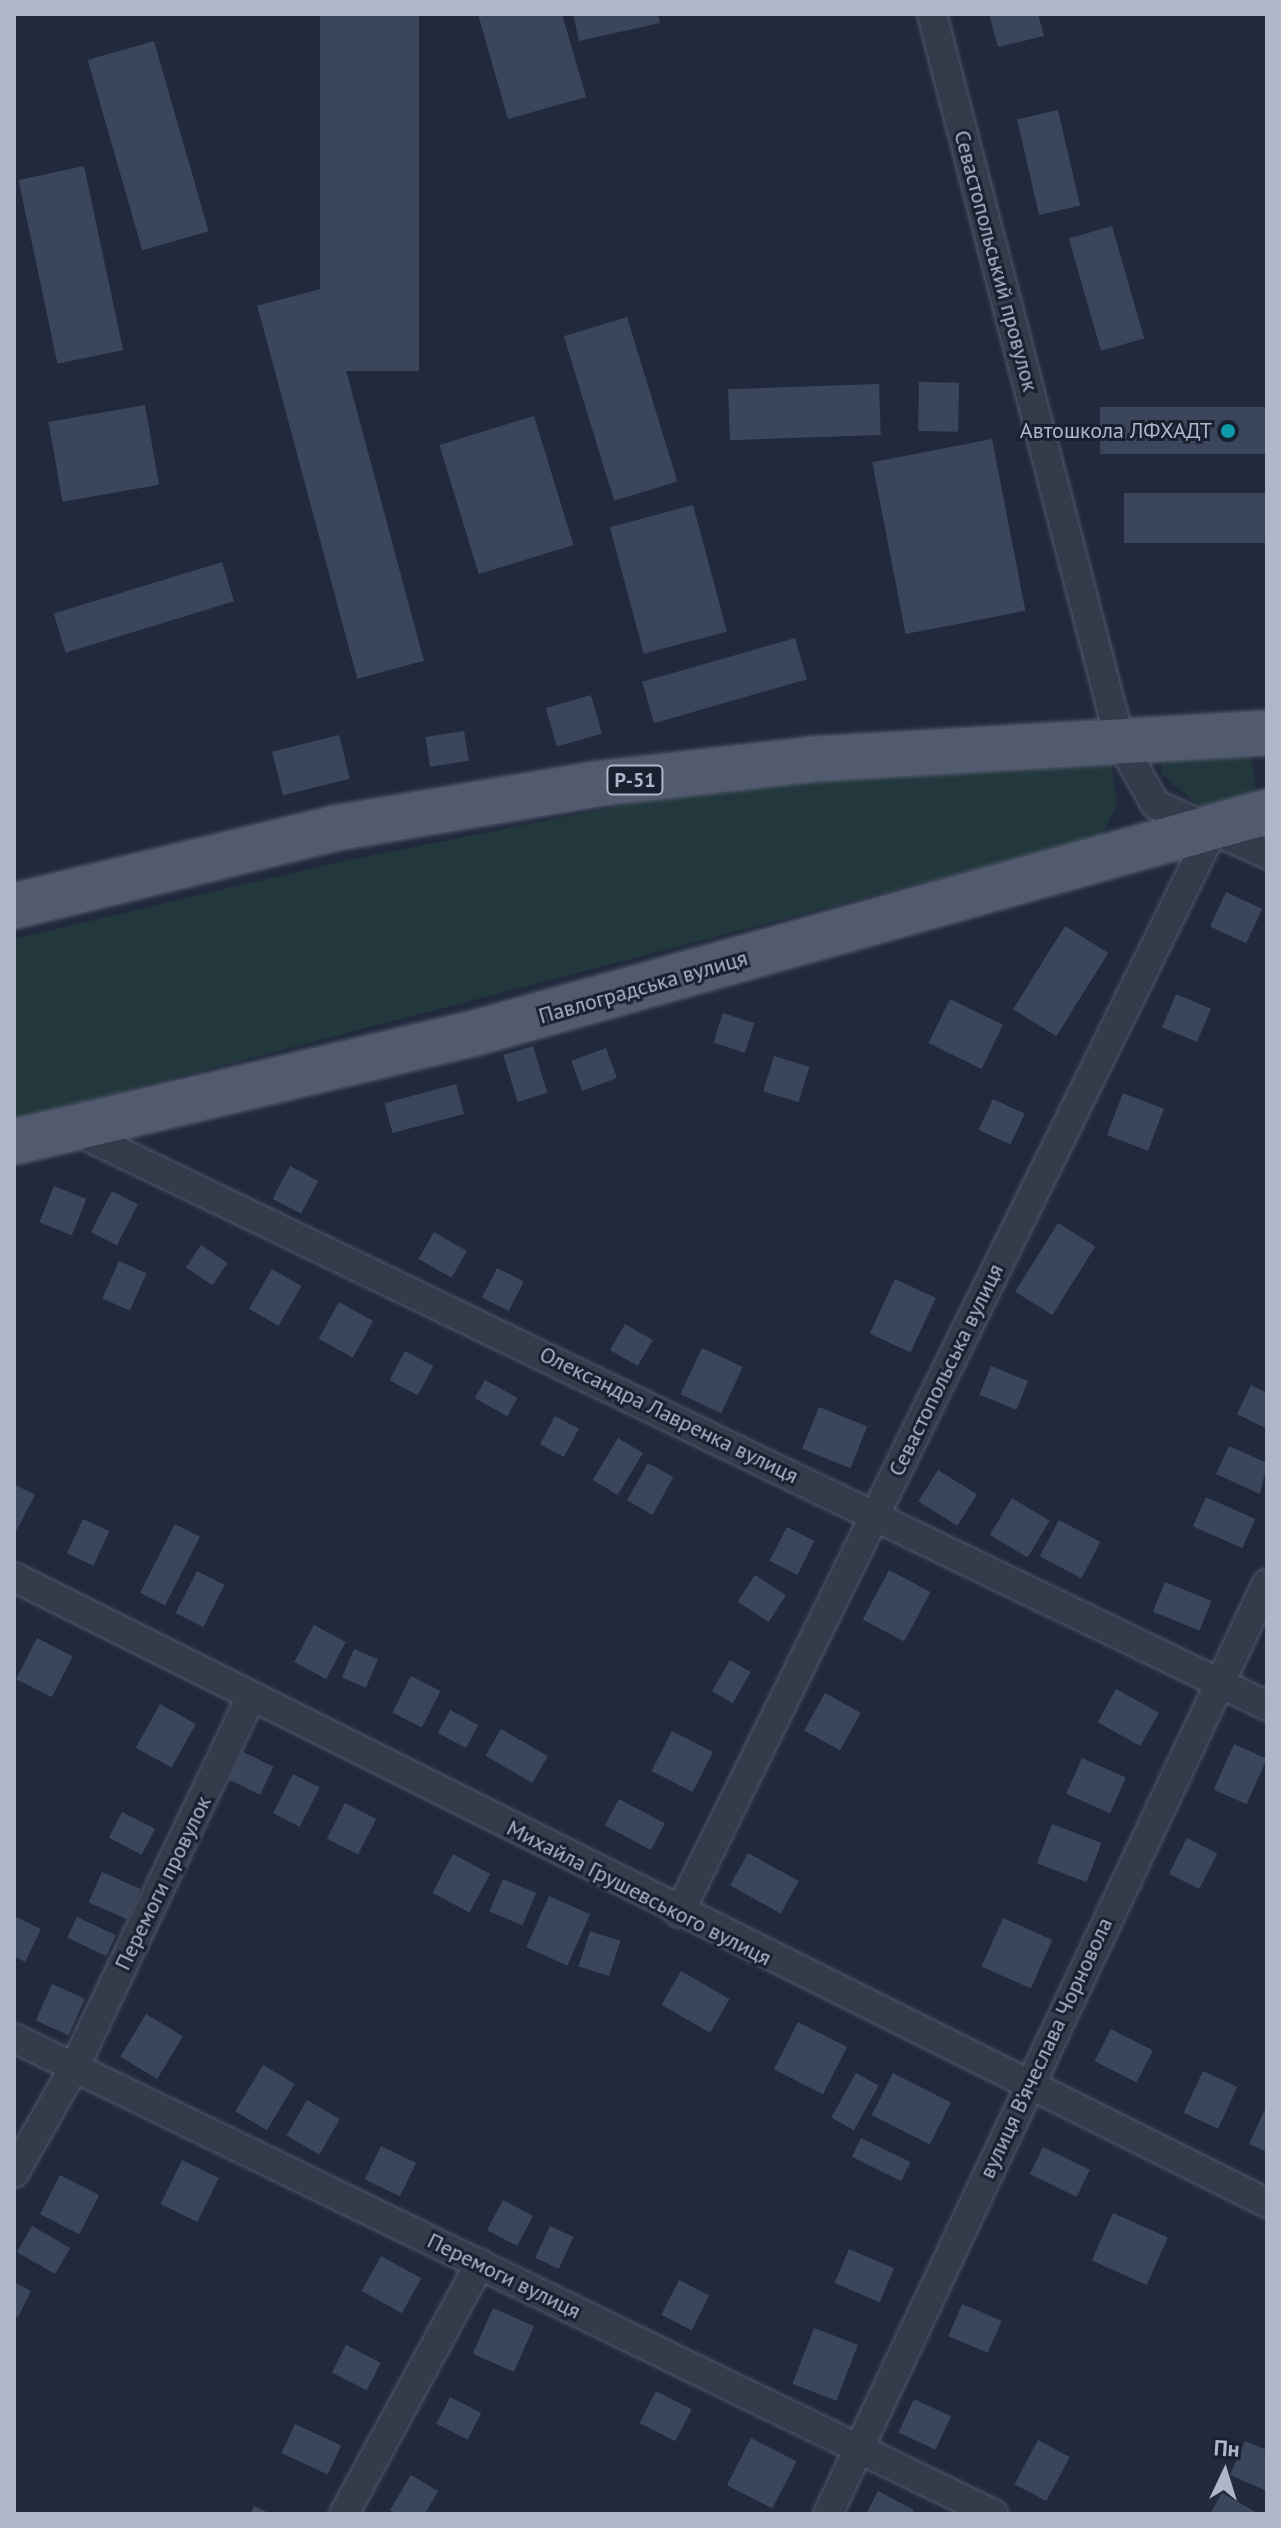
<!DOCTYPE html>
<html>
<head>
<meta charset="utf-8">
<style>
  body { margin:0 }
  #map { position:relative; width:1281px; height:2528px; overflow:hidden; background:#202a3c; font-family:"PT Sans",sans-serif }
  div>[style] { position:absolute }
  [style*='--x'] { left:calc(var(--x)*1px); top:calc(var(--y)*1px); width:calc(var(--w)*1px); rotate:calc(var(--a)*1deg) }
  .green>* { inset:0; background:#22383d }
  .building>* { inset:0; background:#3b465d; transform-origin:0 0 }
  .roads { filter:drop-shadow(0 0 2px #51596a) drop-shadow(0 0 2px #51596a) }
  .street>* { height:28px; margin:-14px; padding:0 14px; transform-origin:14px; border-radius:14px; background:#343c4c }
  .primary>* { height:44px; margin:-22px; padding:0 22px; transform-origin:22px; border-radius:22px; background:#515b6d }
  .dots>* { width:22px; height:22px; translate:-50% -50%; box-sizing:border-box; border:4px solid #192131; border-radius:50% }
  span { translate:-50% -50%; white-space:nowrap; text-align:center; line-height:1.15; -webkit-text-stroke:6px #192131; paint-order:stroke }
  .shield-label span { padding:2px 6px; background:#192131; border:2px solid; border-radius:6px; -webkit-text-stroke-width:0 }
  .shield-label { font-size:20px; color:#aeb6c8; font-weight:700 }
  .street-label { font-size:22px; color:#aeb6c8 }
  .poi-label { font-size:22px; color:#aeb6c8 }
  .right { translate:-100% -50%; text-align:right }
  .frame { position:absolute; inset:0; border:16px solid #aeb6c8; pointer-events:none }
  .north { position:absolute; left:1185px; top:2432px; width:80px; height:80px; -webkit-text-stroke:6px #192131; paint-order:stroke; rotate:4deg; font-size:22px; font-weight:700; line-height:32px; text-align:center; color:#aeb6c8 }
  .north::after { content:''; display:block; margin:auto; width:28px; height:36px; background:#aeb6c8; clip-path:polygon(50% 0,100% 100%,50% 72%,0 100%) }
</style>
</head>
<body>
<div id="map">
  <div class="green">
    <i style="clip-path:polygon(1229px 752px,1252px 759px,1256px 793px,1237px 808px,1198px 805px,1161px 773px,1162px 756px)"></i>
    <i style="clip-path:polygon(1111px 760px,1117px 803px,1102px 836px,14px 1120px,14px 939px,340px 862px,766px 776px)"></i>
  </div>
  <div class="building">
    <i style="left:320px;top:14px;width:99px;height:357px"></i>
    <i style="clip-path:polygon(478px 14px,562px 14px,586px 97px,508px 119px)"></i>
    <i style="clip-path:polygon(573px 14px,658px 14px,660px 23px,579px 41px)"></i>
    <i style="clip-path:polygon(989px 14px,1038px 14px,1044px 36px,998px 47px)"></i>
    <i style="left:154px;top:41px;width:198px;height:69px;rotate:74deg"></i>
    <i style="left:1058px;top:110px;width:98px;height:42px;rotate:77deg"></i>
    <i style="left:84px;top:166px;width:188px;height:67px;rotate:78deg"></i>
    <i style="left:1112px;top:226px;width:117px;height:45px;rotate:74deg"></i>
    <i style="left:324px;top:288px;width:386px;height:69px;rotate:75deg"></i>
    <i style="left:627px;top:317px;width:172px;height:66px;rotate:73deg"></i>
    <i style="left:919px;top:382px;width:40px;height:49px;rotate:1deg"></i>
    <i style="left:879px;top:384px;width:51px;height:151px;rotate:88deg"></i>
    <i style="left:145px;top:405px;width:81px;height:98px;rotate:80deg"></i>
    <i style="left:1267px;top:407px;width:47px;height:167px;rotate:90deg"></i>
    <i style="left:534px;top:416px;width:135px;height:99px;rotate:73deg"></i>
    <i style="left:992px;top:439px;width:175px;height:122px;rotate:79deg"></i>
    <i style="left:1267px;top:493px;width:50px;height:143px;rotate:90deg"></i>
    <i style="left:693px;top:505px;width:131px;height:86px;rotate:75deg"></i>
    <i style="left:222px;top:562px;width:41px;height:176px;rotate:73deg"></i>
    <i style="left:795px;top:638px;width:43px;height:159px;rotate:74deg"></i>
    <i style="left:591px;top:695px;width:40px;height:47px;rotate:74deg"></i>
    <i style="left:464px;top:731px;width:30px;height:39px;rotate:81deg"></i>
    <i style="left:339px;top:735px;width:45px;height:69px;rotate:76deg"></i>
    <i style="left:1226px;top:892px;width:40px;height:38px;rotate:25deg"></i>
    <i style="left:1065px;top:926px;width:51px;height:98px;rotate:32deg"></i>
    <i style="left:1176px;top:994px;width:38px;height:36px;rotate:23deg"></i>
    <i style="left:950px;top:999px;width:59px;height:49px;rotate:26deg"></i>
    <i style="left:723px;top:1013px;width:33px;height:31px;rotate:18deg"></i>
    <i style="left:533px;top:1046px;width:49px;height:31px;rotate:73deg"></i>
    <i style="left:606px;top:1048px;width:32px;height:37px;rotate:70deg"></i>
    <i style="left:774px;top:1056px;width:37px;height:37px;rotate:17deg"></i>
    <i style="left:456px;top:1084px;width:31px;height:74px;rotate:75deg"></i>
    <i style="left:1123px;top:1093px;width:44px;height:45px;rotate:21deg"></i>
    <i style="left:993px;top:1099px;width:35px;height:34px;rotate:25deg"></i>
    <i style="left:290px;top:1166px;width:32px;height:37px;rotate:28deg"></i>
    <i style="left:54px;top:1186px;width:35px;height:39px;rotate:22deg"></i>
    <i style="left:112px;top:1191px;width:29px;height:46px;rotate:27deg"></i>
    <i style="left:1058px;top:1223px;width:44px;height:81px;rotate:32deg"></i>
    <i style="left:434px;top:1232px;width:38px;height:31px;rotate:30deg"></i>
    <i style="left:201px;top:1245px;width:32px;height:27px;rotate:34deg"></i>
    <i style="left:119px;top:1261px;width:30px;height:41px;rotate:24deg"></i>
    <i style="left:497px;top:1268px;width:30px;height:33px;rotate:27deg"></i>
    <i style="left:272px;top:1269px;width:34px;height:46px;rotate:30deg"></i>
    <i style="left:895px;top:1279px;width:45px;height:60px;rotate:25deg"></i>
    <i style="left:339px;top:1302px;width:39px;height:42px;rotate:29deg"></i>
    <i style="left:625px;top:1324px;width:32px;height:30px;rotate:30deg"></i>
    <i style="left:702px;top:1348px;width:45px;height:51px;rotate:25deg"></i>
    <i style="left:405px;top:1351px;width:32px;height:33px;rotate:28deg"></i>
    <i style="left:991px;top:1366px;width:40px;height:31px;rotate:22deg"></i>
    <i style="left:485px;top:1380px;width:37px;height:21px;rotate:29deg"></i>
    <i style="clip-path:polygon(1251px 1385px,1267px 1393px,1267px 1429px,1237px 1414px)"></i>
    <i style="left:819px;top:1407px;width:52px;height:45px;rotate:22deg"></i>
    <i style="left:555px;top:1416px;width:27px;height:32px;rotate:28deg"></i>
    <i style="left:618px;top:1438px;width:29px;height:49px;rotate:31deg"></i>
    <i style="clip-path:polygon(1229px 1446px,1267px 1463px,1260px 1494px,1216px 1474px)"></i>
    <i style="left:648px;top:1463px;width:29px;height:43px;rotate:29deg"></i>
    <i style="left:938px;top:1470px;width:46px;height:37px;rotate:32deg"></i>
    <i style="clip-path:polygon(14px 1484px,35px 1495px,14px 1535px)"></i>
    <i style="left:1206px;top:1497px;width:54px;height:32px;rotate:24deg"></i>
    <i style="left:1012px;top:1498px;width:44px;height:43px;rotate:31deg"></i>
    <i style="left:83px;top:1519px;width:29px;height:38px;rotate:25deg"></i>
    <i style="left:1059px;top:1520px;width:47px;height:41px;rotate:28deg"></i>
    <i style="left:175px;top:1524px;width:28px;height:77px;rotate:27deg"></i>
    <i style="left:787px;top:1527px;width:31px;height:38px;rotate:27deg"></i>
    <i style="left:889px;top:1570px;width:47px;height:56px;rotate:28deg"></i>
    <i style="left:197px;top:1571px;width:31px;height:47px;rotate:27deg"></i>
    <i style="left:755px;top:1575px;width:37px;height:32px;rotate:33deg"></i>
    <i style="left:1165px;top:1582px;width:50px;height:32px;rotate:22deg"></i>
    <i style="left:314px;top:1625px;width:36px;height:42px;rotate:28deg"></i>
    <i style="left:37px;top:1638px;width:40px;height:46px;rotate:27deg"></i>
    <i style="left:354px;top:1649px;width:26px;height:31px;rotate:23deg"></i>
    <i style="left:730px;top:1660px;width:24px;height:36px;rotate:30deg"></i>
    <i style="left:411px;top:1676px;width:33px;height:41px;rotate:27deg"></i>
    <i style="left:1116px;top:1689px;width:49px;height:38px;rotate:29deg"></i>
    <i style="left:825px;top:1693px;width:41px;height:43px;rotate:29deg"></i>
    <i style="left:160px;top:1704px;width:41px;height:50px;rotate:29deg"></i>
    <i style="left:450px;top:1710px;width:32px;height:26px;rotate:28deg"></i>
    <i style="left:501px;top:1729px;width:54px;height:31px;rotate:30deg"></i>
    <i style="left:672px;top:1731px;width:46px;height:45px;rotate:27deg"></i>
    <i style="left:1234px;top:1744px;width:36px;height:50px;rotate:24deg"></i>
    <i style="left:243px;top:1752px;width:34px;height:31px;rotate:26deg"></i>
    <i style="left:1082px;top:1758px;width:48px;height:39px;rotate:24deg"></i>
    <i style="left:293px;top:1774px;width:30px;height:44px;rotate:27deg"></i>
    <i style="left:619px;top:1799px;width:52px;height:30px;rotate:28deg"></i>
    <i style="left:345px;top:1803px;width:35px;height:40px;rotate:27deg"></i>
    <i style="left:122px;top:1812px;width:37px;height:29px;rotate:27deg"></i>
    <i style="left:1052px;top:1824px;width:53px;height:42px;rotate:21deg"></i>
    <i style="left:1187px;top:1838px;width:34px;height:40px;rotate:27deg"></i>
    <i style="left:748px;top:1853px;width:58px;height:37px;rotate:29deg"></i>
    <i style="left:453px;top:1854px;width:42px;height:44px;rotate:28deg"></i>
    <i style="left:102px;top:1872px;width:42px;height:33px;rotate:24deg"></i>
    <i style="left:503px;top:1879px;width:36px;height:35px;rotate:23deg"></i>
    <i style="left:549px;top:1896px;width:45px;height:56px;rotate:24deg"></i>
    <i style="clip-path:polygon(14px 1916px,41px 1929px,25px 1962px,14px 1956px)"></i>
    <i style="left:77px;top:1917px;width:43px;height:23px;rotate:25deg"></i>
    <i style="left:1003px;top:1918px;width:54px;height:53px;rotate:24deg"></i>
    <i style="left:590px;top:1931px;width:32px;height:37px;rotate:18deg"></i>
    <i style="left:681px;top:1971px;width:56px;height:39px;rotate:30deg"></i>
    <i style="left:52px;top:1984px;width:36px;height:40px;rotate:24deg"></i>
    <i style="left:146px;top:2014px;width:43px;height:50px;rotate:31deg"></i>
    <i style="left:798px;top:2022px;width:55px;height:53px;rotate:27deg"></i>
    <i style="left:1111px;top:2029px;width:47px;height:36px;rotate:27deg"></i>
    <i style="left:263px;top:2065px;width:37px;height:54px;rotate:31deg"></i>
    <i style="left:1203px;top:2071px;width:38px;height:46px;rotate:25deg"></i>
    <i style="left:856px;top:2073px;width:26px;height:51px;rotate:29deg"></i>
    <i style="left:893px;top:2073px;width:65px;height:47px;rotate:27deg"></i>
    <i style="left:307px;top:2100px;width:38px;height:41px;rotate:30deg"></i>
    <i style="clip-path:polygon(1267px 2105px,1267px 2152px,1249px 2144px)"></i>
    <i style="left:861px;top:2138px;width:55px;height:21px;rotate:26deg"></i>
    <i style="left:381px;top:2146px;width:39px;height:37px;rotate:26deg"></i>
    <i style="left:1043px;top:2147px;width:52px;height:30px;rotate:26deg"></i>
    <i style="left:182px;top:2160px;width:41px;height:49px;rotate:26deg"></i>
    <i style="left:60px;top:2175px;width:44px;height:44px;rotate:27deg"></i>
    <i style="left:503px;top:2200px;width:34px;height:34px;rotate:28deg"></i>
    <i style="left:1113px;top:2213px;width:60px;height:52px;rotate:24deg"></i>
    <i style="left:32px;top:2226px;width:44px;height:30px;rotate:30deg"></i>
    <i style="left:550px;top:2226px;width:26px;height:35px;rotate:25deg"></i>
    <i style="left:849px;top:2249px;width:49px;height:37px;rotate:23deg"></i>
    <i style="left:381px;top:2256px;width:46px;height:40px;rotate:29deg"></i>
    <i style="left:679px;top:2280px;width:34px;height:39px;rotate:27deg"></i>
    <i style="clip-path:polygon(14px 2282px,31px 2291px,18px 2317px,14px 2315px)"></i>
    <i style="left:962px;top:2304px;width:43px;height:35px;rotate:23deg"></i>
    <i style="left:493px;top:2308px;width:45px;height:50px;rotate:24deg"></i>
    <i style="left:814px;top:2328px;width:47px;height:60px;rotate:21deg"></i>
    <i style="left:346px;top:2345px;width:39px;height:31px;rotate:27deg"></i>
    <i style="left:656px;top:2391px;width:40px;height:36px;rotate:27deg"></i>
    <i style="left:450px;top:2397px;width:35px;height:30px;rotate:27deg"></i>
    <i style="left:914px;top:2399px;width:41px;height:37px;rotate:25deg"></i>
    <i style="left:295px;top:2424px;width:51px;height:32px;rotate:25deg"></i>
    <i style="left:751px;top:2438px;width:51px;height:53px;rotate:27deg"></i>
    <i style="left:1038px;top:2440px;width:36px;height:50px;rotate:28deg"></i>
    <i style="clip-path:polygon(1245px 2441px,1267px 2450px,1267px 2491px,1230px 2475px)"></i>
    <i style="clip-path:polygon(411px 2475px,438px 2491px,425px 2514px,396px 2514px,390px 2510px)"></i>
    <i style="clip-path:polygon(878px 2491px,914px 2510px,912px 2514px,866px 2514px)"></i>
    <i style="clip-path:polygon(1222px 2493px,1259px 2514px,1210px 2514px)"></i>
    <i style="clip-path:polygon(254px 2506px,271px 2514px,250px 2514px)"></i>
  </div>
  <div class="roads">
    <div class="street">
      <i style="--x:932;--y:14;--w:751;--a:75.5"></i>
      <i style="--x:1120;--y:741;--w:72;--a:60.9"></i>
      <i style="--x:1155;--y:804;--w:123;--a:24.1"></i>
      <i style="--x:70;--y:1128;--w:1329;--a:25.77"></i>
      <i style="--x:14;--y:1577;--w:1401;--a:26.55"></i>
      <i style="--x:679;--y:1913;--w:1211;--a:-63.77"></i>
      <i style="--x:14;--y:2038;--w:1089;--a:25.93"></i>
      <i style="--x:14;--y:2173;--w:121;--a:-60.3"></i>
      <i style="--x:74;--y:2068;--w:411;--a:-64.5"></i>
      <i style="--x:344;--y:2514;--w:285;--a:-61.5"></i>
      <i style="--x:828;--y:2514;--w:1029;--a:-64.75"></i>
    </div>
    <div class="primary">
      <i style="--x:14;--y:906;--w:331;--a:-13.6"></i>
      <i style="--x:336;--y:828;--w:263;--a:-9.6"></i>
      <i style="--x:595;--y:784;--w:220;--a:-6.5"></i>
      <i style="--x:814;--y:759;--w:454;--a:-3.3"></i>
      <i style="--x:14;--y:1142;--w:474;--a:-13.3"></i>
      <i style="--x:475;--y:1033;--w:822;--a:-15.59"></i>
    </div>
  </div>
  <div class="dots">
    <i style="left:1228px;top:431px;background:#0f9aa8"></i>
  </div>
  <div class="shield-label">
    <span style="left:635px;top:780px">Р-51</span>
  </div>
  <div class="street-label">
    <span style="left:996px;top:261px;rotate:75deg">Севастопольський провулок</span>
    <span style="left:643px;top:987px;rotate:-16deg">Павлоградська вулиця</span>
    <span style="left:946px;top:1370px;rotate:-64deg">Севастопольська вулиця</span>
    <span style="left:669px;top:1415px;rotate:26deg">Олександра Лавренка вулиця</span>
    <span style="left:163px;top:1883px;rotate:-64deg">Перемоги провулок</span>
    <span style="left:639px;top:1893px;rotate:27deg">Михайла Грушевського вулиця</span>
    <span style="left:1046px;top:2048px;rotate:-65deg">вулиця В’ячеслава Чорновола</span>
    <span style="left:504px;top:2276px;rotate:26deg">Перемоги вулиця</span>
  </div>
  <div class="poi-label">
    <span class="right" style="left:1212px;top:431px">Автошкола ЛФХАДТ</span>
  </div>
  <div class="frame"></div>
  <div class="north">Пн</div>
</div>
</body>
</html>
